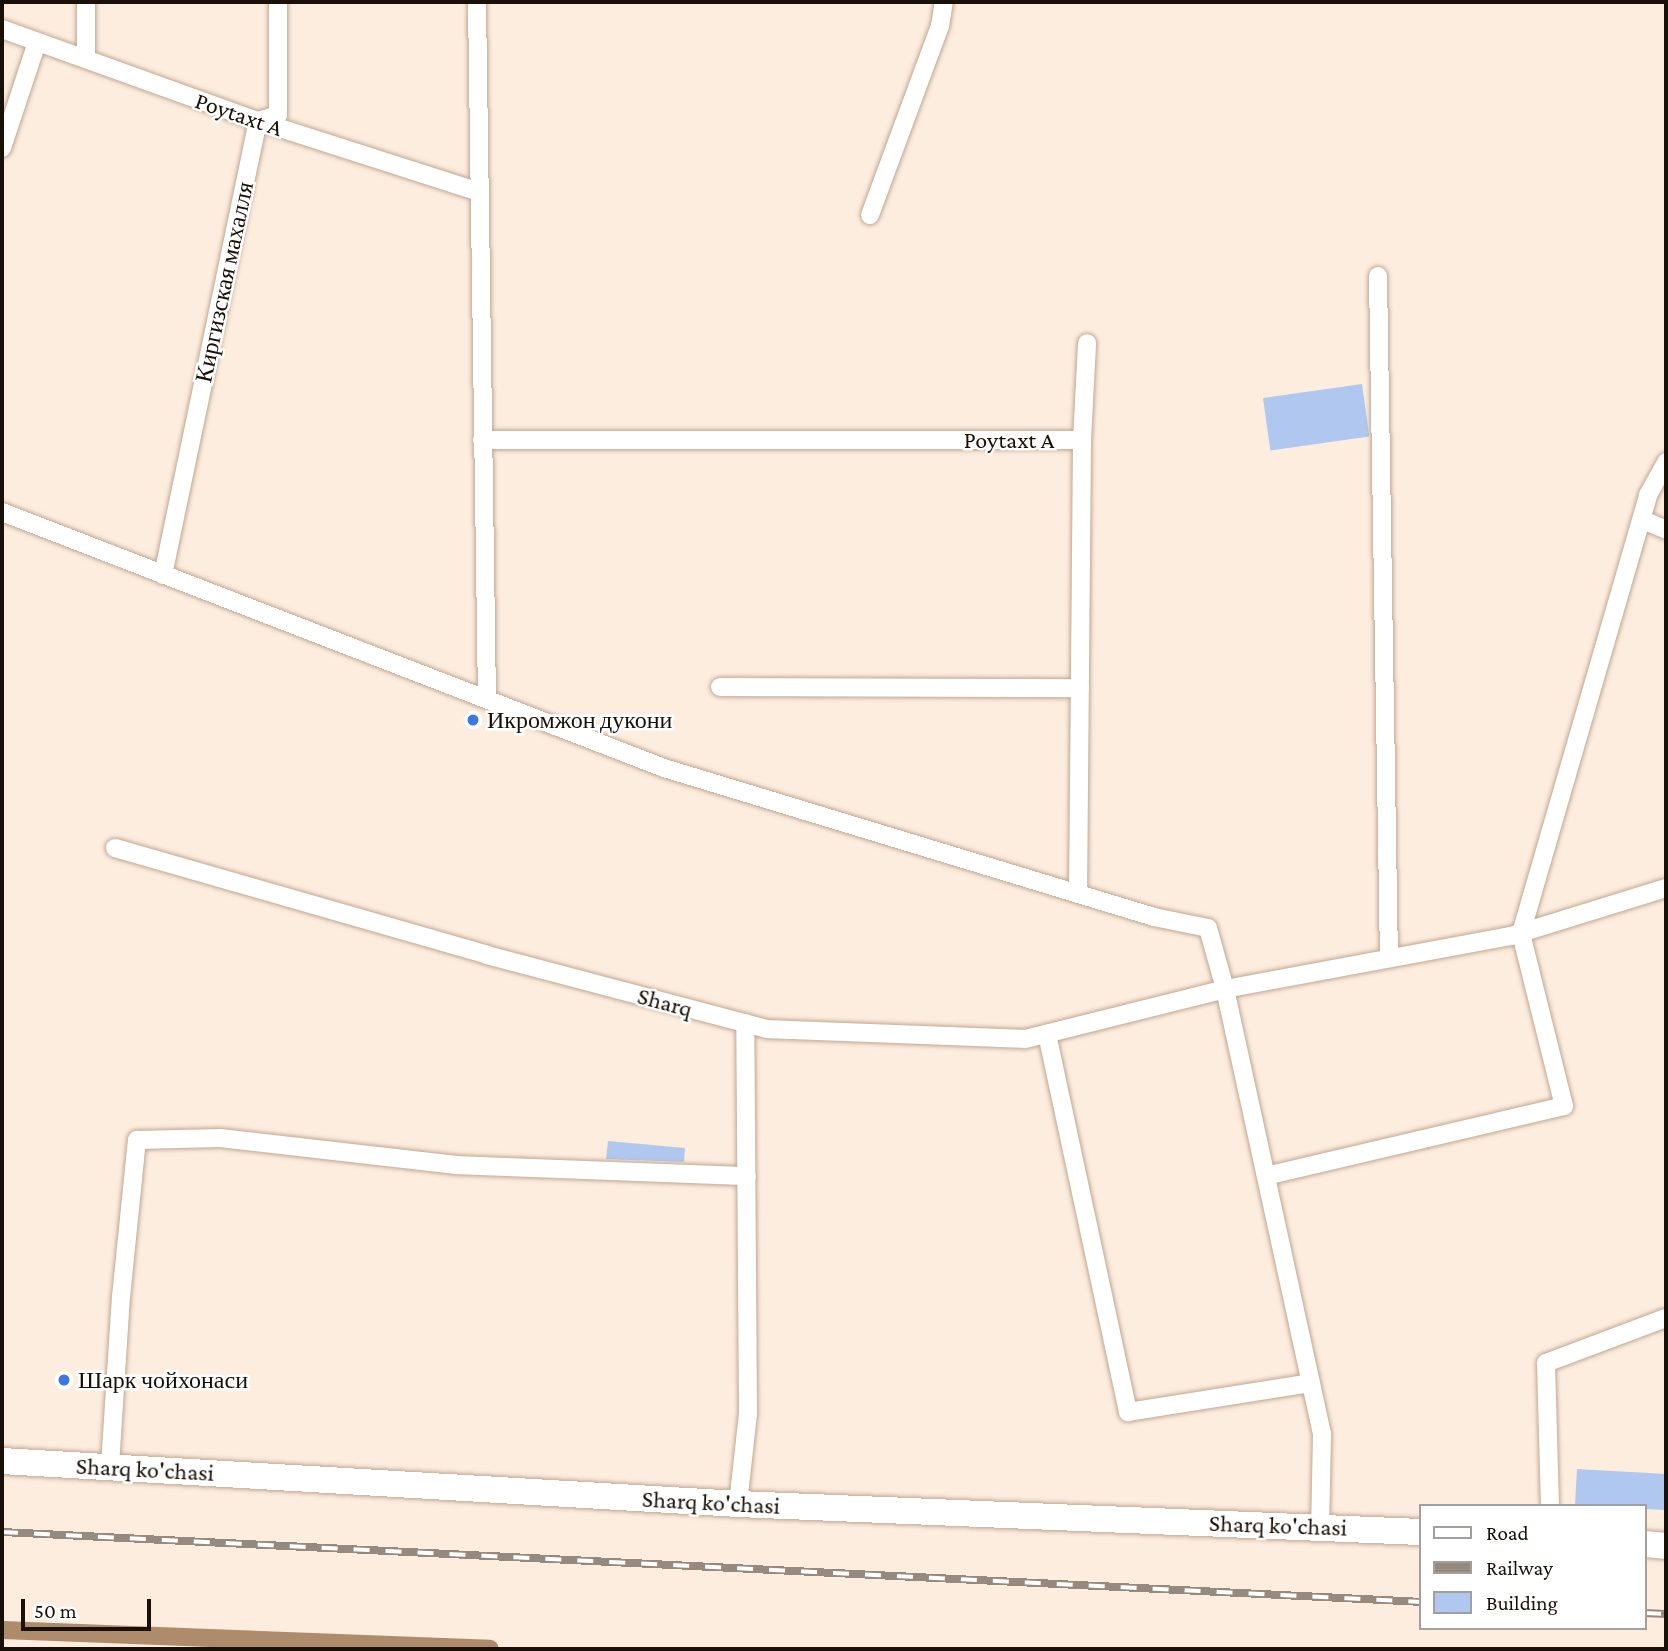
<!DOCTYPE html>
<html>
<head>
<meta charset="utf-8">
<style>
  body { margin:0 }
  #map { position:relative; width:1668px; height:1651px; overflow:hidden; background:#fdeddf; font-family:"Crimson Pro",serif }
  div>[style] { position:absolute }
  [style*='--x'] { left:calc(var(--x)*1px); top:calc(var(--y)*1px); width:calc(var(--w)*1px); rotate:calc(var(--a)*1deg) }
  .canal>* { height:18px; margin:-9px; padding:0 9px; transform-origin:9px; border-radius:9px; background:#ae8b6b }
  .building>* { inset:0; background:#b0c7ef; transform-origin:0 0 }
  .roads { filter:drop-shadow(0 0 2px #c0a791) drop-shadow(0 0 2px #c0a791) }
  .street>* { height:18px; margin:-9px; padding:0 9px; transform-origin:9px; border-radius:9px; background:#fff }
  .secondary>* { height:26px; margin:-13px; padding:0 13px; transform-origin:13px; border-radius:13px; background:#fff }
  .rail>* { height:8px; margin-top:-4px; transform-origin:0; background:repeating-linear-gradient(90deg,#fff 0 16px,#96897e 0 32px); box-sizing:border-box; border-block:2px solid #96897e }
  .dots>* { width:19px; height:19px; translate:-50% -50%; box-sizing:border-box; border:4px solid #fff; border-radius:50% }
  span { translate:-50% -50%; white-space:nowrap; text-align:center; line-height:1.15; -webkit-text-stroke:5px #fff; paint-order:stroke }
  .street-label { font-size:24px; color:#191008 }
  .poi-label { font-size:24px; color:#191008 }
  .left { translate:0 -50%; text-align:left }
  .frame { position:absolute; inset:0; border:4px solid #191008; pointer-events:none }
  .legend { position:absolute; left:1419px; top:1504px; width:228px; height:126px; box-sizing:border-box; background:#fff; border:2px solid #a39f9c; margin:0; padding:9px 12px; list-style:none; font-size:21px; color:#191008 }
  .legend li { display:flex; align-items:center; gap:14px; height:35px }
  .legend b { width:35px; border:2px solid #a39f9c }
  .scale { position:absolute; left:21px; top:1599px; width:130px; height:32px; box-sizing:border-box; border:4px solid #191008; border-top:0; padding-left:9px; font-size:21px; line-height:24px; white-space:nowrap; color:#191008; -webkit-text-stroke:5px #fff; paint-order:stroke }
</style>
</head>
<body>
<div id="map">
  <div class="canal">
    <i style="--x:2;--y:1630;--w:488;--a:2.2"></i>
  </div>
  <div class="building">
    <i style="left:1362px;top:384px;width:53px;height:100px;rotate:82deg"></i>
    <i style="clip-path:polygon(608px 1141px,685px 1148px,684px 1162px,606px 1159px)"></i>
    <i style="clip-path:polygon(1577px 1469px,1666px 1474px,1666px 1510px,1645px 1509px,1645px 1506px,1575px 1505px)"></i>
  </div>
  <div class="roads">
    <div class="street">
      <i style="--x:86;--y:2;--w:57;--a:90"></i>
      <i style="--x:477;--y:2;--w:697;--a:89.18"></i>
      <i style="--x:2;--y:29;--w:272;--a:19.8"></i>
      <i style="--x:258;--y:121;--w:232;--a:17.8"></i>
      <i style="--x:2;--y:148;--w:112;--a:-71.7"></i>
      <i style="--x:870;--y:215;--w:202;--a:-69.7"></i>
      <i style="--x:940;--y:26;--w:24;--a:-81"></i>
      <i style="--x:1378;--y:276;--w:682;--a:89.08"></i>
      <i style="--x:482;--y:440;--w:600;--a:0"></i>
      <i style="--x:1082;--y:440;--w:454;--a:90.5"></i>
      <i style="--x:1082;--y:440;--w:97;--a:-87"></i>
      <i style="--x:2;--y:512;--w:710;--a:21.14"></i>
      <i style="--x:664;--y:768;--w:512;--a:16.91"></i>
      <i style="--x:1154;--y:917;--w:55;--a:11.5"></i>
      <i style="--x:1208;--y:928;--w:63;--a:74.4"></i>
      <i style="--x:1225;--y:989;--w:291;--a:-10.5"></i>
      <i style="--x:1511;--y:936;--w:162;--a:-17.2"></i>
      <i style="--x:1643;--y:520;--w:25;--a:23"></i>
      <i style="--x:163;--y:575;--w:464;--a:-78.2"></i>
      <i style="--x:258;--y:121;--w:21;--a:-17"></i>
      <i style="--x:278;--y:115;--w:113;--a:-90"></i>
      <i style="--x:720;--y:687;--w:360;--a:0.2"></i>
      <i style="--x:115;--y:848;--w:387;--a:16"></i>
      <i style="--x:487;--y:955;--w:290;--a:14.8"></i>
      <i style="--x:767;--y:1029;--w:258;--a:2.2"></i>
      <i style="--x:1025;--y:1039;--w:206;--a:-14"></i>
      <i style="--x:1225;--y:989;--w:456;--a:77.7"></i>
      <i style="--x:1322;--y:1435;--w:92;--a:91.2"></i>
      <i style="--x:1047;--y:1034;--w:387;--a:77.9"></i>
      <i style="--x:1128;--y:1412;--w:185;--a:-9"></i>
      <i style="--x:1266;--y:1176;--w:306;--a:-13.2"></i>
      <i style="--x:1564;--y:1106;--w:178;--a:-104"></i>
      <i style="--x:1521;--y:933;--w:456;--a:-73.8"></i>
      <i style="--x:1648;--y:495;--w:38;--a:-61"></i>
      <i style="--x:110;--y:1466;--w:169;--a:-86.3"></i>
      <i style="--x:121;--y:1297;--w:158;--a:-84.2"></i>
      <i style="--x:137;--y:1140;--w:83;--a:-1.4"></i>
      <i style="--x:220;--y:1138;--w:238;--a:6.5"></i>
      <i style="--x:456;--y:1165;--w:291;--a:2.2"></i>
      <i style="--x:738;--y:1504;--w:91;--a:-83.7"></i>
      <i style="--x:748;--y:1414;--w:391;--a:-90.4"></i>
      <i style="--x:1550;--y:1506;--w:143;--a:-91.6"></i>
      <i style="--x:1546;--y:1363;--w:128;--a:-20.6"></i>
    </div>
    <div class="secondary">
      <i style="--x:2;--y:1461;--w:737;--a:3.34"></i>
      <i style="--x:738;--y:1504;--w:684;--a:2.35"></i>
      <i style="--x:1645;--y:1544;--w:21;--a:5"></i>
    </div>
  </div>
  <div class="rail">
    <i style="--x:2;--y:1532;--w:1421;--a:2.82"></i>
    <i style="--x:1645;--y:1613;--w:21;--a:3"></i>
  </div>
  <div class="dots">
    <i style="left:473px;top:720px;background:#3b78e7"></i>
    <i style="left:64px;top:1380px;background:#3b78e7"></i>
  </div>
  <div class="street-label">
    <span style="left:239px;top:114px;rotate:19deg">Poytaxt A</span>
    <span style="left:224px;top:282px;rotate:-78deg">Киргизская махалля</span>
    <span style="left:1009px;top:440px">Poytaxt A</span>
    <span style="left:665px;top:1002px;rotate:15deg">Sharq</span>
    <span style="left:145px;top:1469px;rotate:3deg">Sharq ko'chasi</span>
    <span style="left:711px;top:1502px;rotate:3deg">Sharq ko'chasi</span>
    <span style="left:1278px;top:1525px;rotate:2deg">Sharq ko'chasi</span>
  </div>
  <div class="poi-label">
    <span class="left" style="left:487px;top:720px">Икромжон дукони</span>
    <span class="left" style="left:78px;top:1380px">Шарк чойхонаси</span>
  </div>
  <div class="frame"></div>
  <ul class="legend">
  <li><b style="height:9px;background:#fff"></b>Road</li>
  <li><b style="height:9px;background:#96897e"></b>Railway</li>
  <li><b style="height:19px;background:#b0c7ef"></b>Building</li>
  </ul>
  <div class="scale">50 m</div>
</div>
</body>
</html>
